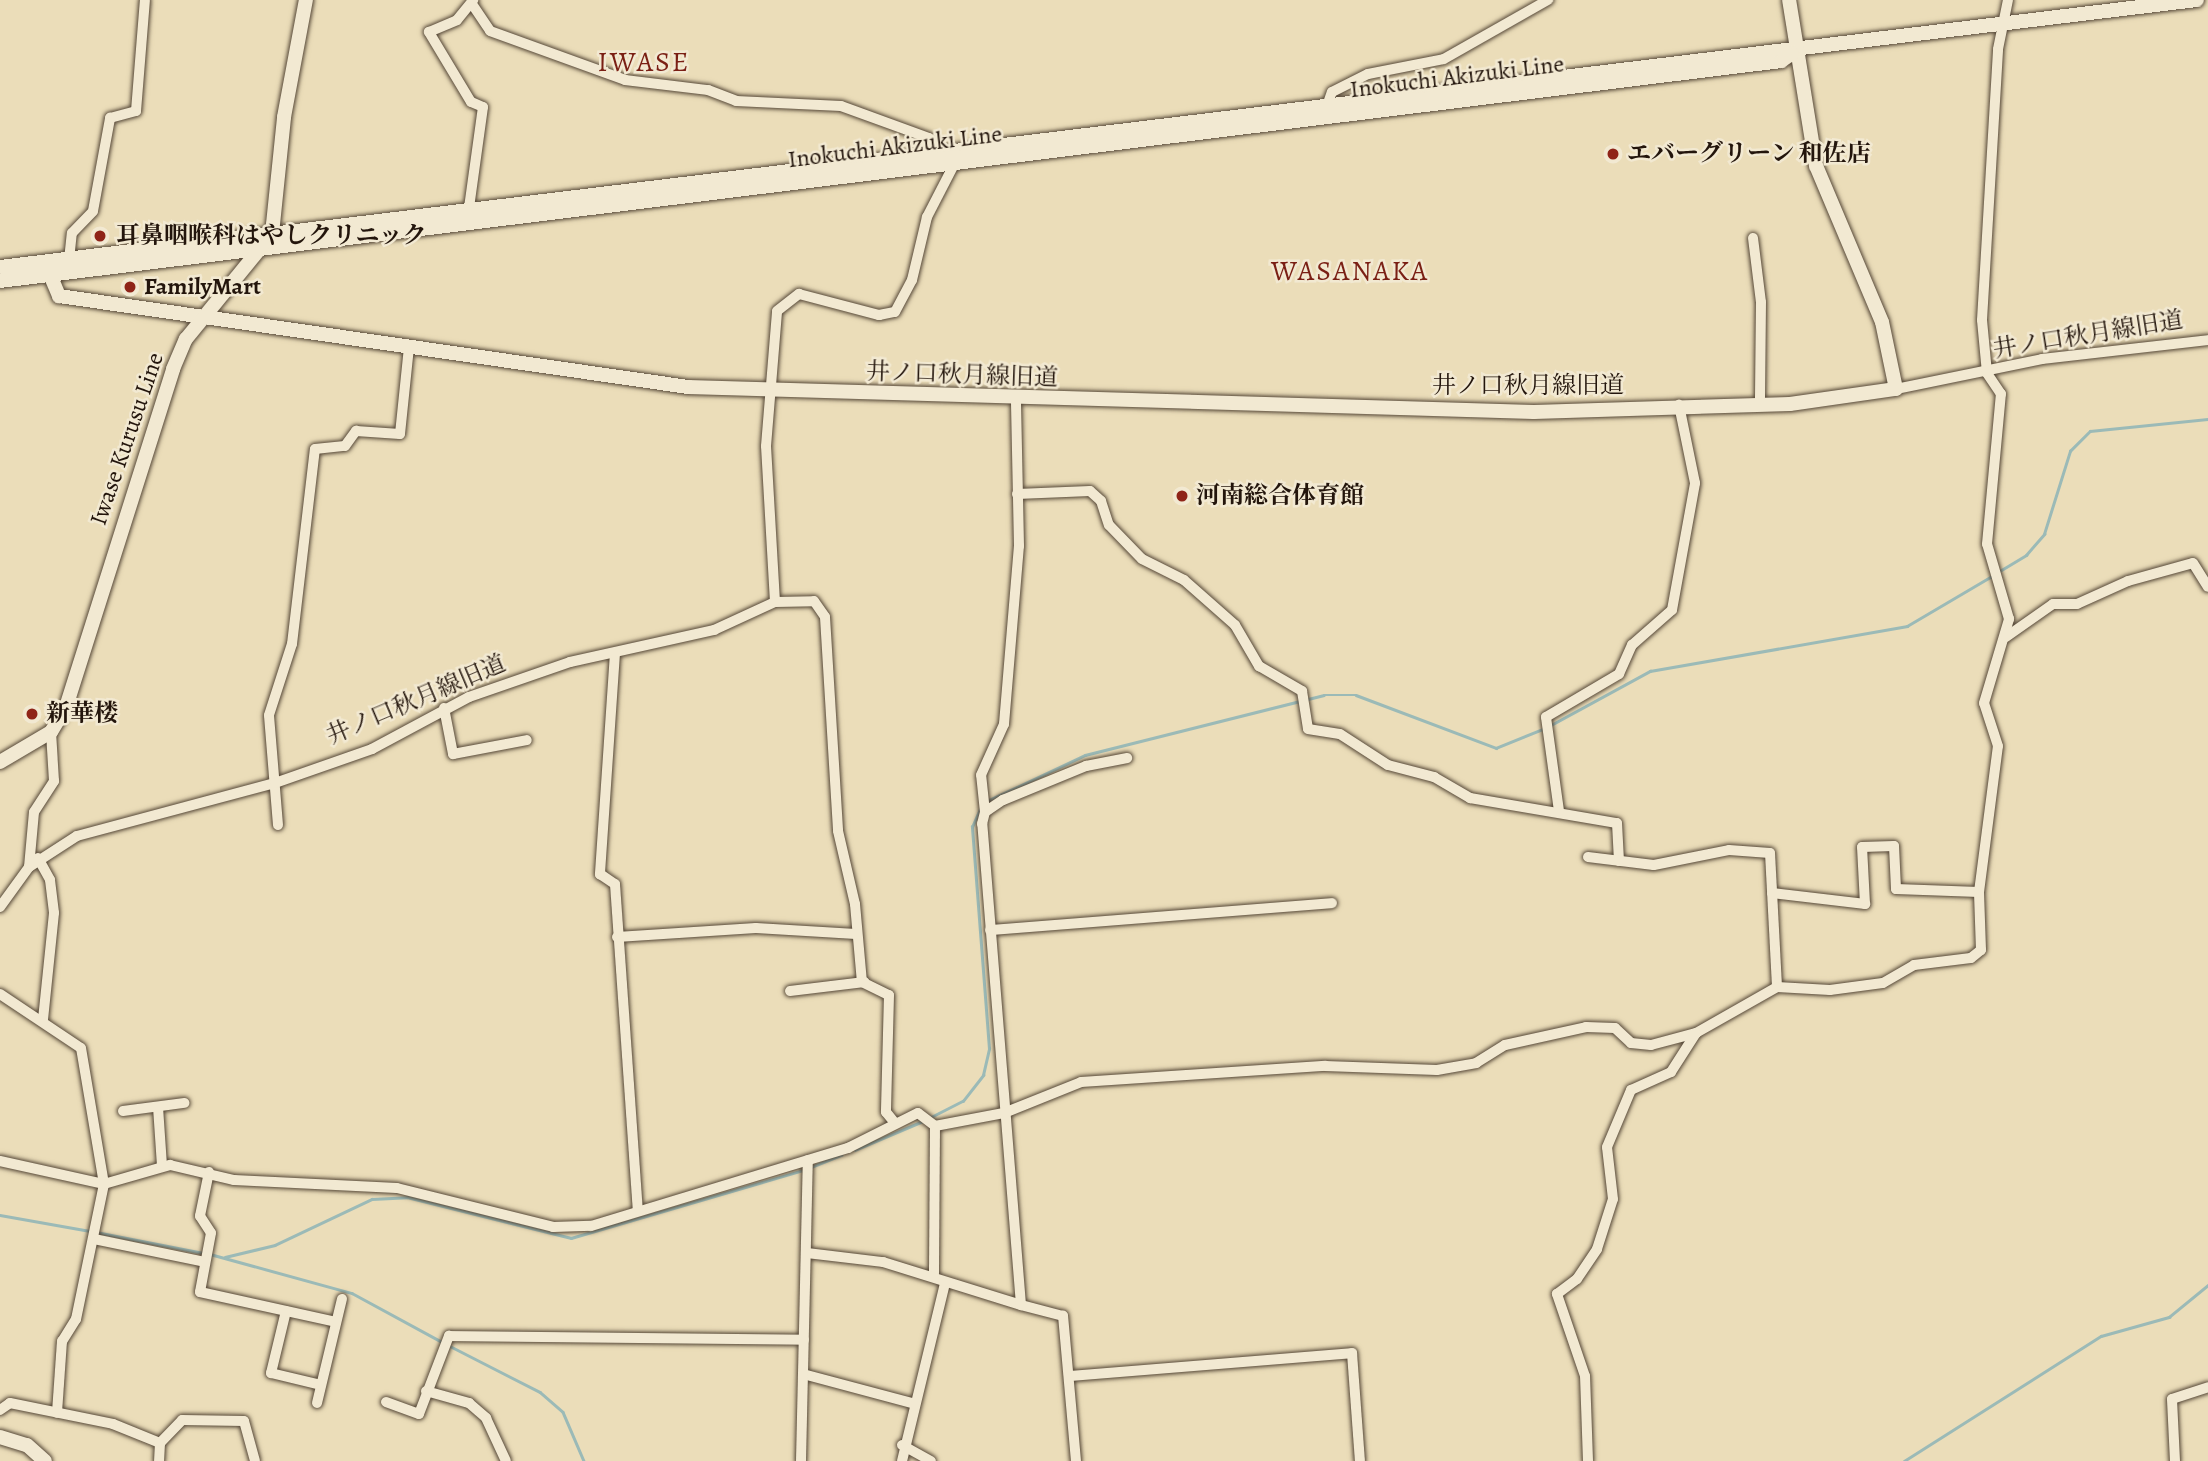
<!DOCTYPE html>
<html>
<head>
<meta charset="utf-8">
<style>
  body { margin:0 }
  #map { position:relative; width:2208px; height:1461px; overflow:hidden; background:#ebddb9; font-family:Alegreya,"Noto Serif JP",serif }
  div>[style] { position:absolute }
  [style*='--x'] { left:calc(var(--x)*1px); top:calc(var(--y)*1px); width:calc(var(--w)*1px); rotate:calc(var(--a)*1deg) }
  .stream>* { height:2.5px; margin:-1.25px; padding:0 1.25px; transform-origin:1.25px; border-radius:1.25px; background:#9bbab7 }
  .roads { filter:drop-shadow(0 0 2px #554737) drop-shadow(0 0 2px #554737) }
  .street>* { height:10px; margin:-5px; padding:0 5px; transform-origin:5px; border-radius:5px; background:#f2e9d2 }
  .secondary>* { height:14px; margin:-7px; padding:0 7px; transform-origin:7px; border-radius:7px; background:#f2e9d2 }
  .dots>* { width:19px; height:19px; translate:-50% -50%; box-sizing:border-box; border:4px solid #f2e9d2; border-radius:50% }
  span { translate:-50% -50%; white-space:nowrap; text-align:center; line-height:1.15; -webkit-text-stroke:5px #f2e9d2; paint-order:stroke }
  .street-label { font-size:24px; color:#23150c }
  .poi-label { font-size:24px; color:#23150c; font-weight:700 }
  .left { translate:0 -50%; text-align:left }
  .quarter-label { font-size:28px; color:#7a1f14; letter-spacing:2px }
</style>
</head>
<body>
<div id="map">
  <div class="stream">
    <i style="--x:1998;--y:572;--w:33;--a:-31"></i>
    <i style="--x:2026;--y:555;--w:28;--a:-49"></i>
    <i style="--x:2044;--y:534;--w:87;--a:-72.6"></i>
    <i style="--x:2070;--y:451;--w:28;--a:-45"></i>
    <i style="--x:2090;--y:431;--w:119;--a:-5.8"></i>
    <i style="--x:1551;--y:725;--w:113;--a:-28.6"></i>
    <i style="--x:1650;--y:671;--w:261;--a:-9.9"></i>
    <i style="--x:1907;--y:626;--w:99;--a:-30.5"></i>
    <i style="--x:987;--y:801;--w:108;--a:-25.1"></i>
    <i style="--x:1085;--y:755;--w:246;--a:-14.1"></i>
    <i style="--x:1324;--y:695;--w:32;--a:0"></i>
    <i style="--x:1356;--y:695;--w:150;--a:20.7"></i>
    <i style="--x:1496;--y:748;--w:53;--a:-22.2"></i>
    <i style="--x:929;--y:1118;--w:38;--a:-27"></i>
    <i style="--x:963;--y:1101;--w:33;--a:-52"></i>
    <i style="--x:983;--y:1075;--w:27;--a:-77"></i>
    <i style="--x:989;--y:1049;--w:223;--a:-94.4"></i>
    <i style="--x:972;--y:827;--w:20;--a:-66"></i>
    <i style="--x:855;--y:1150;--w:74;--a:-23.1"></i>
    <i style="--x:809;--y:1168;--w:35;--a:-22"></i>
    <i style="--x:0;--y:1215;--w:91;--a:10.1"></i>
    <i style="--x:96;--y:1232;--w:109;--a:11.1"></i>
    <i style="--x:210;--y:1254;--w:147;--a:15.4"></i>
    <i style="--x:352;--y:1293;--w:105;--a:28.5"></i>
    <i style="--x:225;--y:1257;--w:51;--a:-13.5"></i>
    <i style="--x:275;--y:1245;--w:107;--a:-25.4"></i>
    <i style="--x:372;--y:1199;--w:35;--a:-3"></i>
    <i style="--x:407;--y:1197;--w:169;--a:14"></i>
    <i style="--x:571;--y:1238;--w:242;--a:-16.3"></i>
    <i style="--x:450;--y:1346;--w:101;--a:27.1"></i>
    <i style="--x:540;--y:1392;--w:30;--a:41"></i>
    <i style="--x:563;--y:1412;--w:53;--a:66.8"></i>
    <i style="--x:1904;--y:1461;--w:233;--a:-32.4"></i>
    <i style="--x:2101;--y:1336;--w:71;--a:-15.6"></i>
    <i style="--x:2169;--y:1317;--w:50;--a:-39.4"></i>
  </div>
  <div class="roads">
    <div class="street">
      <i style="--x:472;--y:4;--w:32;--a:56"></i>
      <i style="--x:490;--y:31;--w:144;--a:19.9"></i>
      <i style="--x:625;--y:80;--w:84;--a:6.9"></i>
      <i style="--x:708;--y:90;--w:30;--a:21"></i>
      <i style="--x:736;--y:101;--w:105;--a:2.7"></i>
      <i style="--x:841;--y:106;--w:94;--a:20"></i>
      <i style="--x:929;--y:138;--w:18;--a:61"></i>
      <i style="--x:1326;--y:109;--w:18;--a:-71"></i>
      <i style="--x:1332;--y:92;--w:40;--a:-26.6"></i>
      <i style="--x:1368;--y:74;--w:77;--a:-11.2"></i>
      <i style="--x:1444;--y:59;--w:120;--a:-29.6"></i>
      <i style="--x:468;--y:215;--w:109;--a:-82.1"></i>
      <i style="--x:483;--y:107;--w:13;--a:-157"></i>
      <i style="--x:471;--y:102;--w:82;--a:-121"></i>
      <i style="--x:429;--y:32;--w:30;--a:-23"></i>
      <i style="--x:457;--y:20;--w:26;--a:-51"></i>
      <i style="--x:1753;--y:238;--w:64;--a:82.9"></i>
      <i style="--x:1761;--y:302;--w:102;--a:90.6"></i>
      <i style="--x:69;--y:260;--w:27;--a:-84"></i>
      <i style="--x:72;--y:233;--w:30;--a:-46"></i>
      <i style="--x:93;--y:211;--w:95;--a:-79.6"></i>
      <i style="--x:110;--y:118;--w:27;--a:-15"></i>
      <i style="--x:136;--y:111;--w:111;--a:-85.4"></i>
      <i style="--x:1896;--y:389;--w:149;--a:-11.6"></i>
      <i style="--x:2042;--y:359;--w:167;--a:-6.5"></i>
      <i style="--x:1017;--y:494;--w:73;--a:-2.4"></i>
      <i style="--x:1090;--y:491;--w:15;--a:42"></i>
      <i style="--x:1101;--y:501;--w:25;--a:72"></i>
      <i style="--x:1109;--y:525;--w:47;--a:45.9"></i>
      <i style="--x:1142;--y:559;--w:47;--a:26.6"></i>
      <i style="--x:1184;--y:580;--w:68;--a:41.4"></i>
      <i style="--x:1235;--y:625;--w:48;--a:59.7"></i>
      <i style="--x:1259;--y:666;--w:50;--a:30.2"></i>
      <i style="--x:1302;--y:691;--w:38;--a:81"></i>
      <i style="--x:1308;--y:729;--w:32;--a:9"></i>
      <i style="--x:1340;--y:734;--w:57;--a:32.9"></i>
      <i style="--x:1388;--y:765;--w:48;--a:14.6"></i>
      <i style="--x:1434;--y:777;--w:42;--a:30.3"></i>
      <i style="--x:1470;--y:798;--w:149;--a:9.7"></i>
      <i style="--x:1617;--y:823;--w:38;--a:87"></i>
      <i style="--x:775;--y:602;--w:156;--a:-93.3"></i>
      <i style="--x:766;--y:446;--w:135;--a:-85.3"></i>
      <i style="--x:777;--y:311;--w:28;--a:-38"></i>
      <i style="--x:799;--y:294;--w:83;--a:14.7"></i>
      <i style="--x:879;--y:315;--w:16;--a:-11"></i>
      <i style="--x:895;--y:312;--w:36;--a:-62"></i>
      <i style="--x:912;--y:280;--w:65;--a:-76.6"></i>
      <i style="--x:927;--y:217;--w:65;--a:-62.7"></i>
      <i style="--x:2006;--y:637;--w:57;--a:-35.1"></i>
      <i style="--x:2053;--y:604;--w:24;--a:0"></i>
      <i style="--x:2077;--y:604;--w:56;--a:-24.3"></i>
      <i style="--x:2128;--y:581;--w:67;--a:-15.5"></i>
      <i style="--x:2193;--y:563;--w:28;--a:58"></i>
      <i style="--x:615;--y:653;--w:222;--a:93.9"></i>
      <i style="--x:600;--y:874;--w:18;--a:34"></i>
      <i style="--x:615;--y:884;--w:327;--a:86"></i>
      <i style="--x:444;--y:708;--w:47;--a:78.9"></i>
      <i style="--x:453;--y:754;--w:75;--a:-10.7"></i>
      <i style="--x:1559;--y:811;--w:95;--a:-97.9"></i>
      <i style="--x:1546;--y:717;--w:85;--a:-30.5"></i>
      <i style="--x:1619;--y:674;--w:32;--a:-66"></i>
      <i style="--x:1632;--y:645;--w:53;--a:-41.2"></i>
      <i style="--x:1672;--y:610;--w:129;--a:-79.7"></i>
      <i style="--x:1695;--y:483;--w:80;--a:-101.6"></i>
      <i style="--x:985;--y:812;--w:37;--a:-96"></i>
      <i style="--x:981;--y:775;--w:56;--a:-65.7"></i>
      <i style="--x:1004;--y:724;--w:179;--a:-85.2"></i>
      <i style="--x:1019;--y:546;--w:147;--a:-91.2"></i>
      <i style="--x:278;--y:825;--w:110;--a:-94.7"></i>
      <i style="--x:269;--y:715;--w:75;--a:-72.1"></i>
      <i style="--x:292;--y:644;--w:196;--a:-83.3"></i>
      <i style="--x:315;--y:449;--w:30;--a:-6"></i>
      <i style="--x:345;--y:446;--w:19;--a:-54"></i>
      <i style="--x:356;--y:431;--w:44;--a:3.9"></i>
      <i style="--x:400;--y:434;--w:87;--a:-84.1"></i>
      <i style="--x:1588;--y:857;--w:66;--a:6.9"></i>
      <i style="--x:1654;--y:865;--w:76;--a:-11.3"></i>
      <i style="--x:1729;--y:850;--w:41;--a:4.2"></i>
      <i style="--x:1770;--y:853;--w:134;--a:87"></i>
      <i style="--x:38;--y:858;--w:25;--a:61"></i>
      <i style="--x:50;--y:880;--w:33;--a:83"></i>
      <i style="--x:54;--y:913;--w:108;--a:95.9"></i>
      <i style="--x:29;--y:867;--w:55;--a:-84.8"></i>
      <i style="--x:34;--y:812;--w:37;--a:-57"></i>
      <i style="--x:54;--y:781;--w:49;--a:-93.5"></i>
      <i style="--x:1772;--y:893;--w:94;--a:6.7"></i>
      <i style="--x:1865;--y:904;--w:57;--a:-93"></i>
      <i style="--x:1862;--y:847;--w:32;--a:-2"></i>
      <i style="--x:1894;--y:846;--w:43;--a:87.3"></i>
      <i style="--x:1896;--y:889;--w:83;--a:2.1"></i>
      <i style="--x:0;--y:907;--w:49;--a:-54.1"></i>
      <i style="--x:29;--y:867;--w:57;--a:-32.9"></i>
      <i style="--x:77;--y:836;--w:205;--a:-15"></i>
      <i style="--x:275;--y:783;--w:103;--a:-19.3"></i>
      <i style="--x:372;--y:749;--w:110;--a:-28.2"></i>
      <i style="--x:469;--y:697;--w:107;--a:-19.1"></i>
      <i style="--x:570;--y:662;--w:148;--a:-12.5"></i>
      <i style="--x:714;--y:630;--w:67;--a:-24.7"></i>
      <i style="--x:775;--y:602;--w:39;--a:-1"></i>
      <i style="--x:814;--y:601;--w:19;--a:55"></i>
      <i style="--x:825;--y:617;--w:214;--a:86.5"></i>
      <i style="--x:838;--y:831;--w:75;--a:76.9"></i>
      <i style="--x:855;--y:904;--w:78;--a:84.9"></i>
      <i style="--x:862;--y:982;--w:30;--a:26"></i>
      <i style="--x:889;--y:995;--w:117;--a:91.5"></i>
      <i style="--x:886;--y:1112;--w:14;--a:51"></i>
      <i style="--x:990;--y:930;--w:343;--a:-4.5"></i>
      <i style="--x:617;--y:937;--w:139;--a:-3.7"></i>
      <i style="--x:756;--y:928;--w:100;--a:3.4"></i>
      <i style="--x:790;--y:991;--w:75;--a:-6.9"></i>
      <i style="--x:0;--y:994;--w:97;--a:33.7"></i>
      <i style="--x:81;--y:1048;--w:138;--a:80.4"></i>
      <i style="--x:104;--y:1184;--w:138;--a:101.7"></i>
      <i style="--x:76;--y:1319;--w:26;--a:122"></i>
      <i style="--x:62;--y:1341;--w:72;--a:94"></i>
      <i style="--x:158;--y:1107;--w:59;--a:86.1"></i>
      <i style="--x:123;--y:1111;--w:62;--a:-7.5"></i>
      <i style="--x:935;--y:1126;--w:70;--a:-10.7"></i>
      <i style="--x:1004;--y:1113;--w:83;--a:-21.9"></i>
      <i style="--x:1081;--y:1082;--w:245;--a:-3.8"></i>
      <i style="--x:1325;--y:1066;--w:112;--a:2"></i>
      <i style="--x:1437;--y:1070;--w:40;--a:-10"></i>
      <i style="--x:1476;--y:1063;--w:34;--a:-32"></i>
      <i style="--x:1505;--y:1045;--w:83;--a:-12.5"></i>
      <i style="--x:1586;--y:1027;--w:29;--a:2"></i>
      <i style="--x:1615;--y:1028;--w:22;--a:43"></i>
      <i style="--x:1631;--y:1043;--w:20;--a:6"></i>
      <i style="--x:1651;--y:1045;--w:47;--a:-14.9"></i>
      <i style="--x:1696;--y:1033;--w:93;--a:-29.6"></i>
      <i style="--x:1777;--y:987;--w:53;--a:3.2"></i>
      <i style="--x:1830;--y:990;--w:53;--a:-7.5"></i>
      <i style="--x:1883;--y:983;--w:36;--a:-30"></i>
      <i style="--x:1914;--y:965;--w:57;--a:-7"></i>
      <i style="--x:1971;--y:958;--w:13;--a:-39"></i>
      <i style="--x:1981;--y:950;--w:58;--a:-92"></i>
      <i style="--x:1979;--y:892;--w:147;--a:-82.6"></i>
      <i style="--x:1998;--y:746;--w:45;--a:-108"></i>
      <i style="--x:1984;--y:703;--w:88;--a:-73.4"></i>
      <i style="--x:2009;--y:619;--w:78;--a:-106.3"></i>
      <i style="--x:1987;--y:544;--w:151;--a:-84.7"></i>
      <i style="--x:2001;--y:394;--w:25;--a:-124"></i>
      <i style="--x:1987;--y:373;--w:53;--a:-95.4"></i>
      <i style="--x:1982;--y:320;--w:271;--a:-86.6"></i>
      <i style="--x:1998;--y:49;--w:50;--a:-78.5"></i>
      <i style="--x:0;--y:1161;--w:107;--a:12.5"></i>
      <i style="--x:104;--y:1184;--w:69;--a:-16.1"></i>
      <i style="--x:170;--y:1165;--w:66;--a:13.2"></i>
      <i style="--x:234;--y:1180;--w:163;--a:2.8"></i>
      <i style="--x:397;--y:1188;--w:161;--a:14"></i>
      <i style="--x:553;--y:1227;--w:38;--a:-2"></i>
      <i style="--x:591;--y:1226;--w:269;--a:-16.9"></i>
      <i style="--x:848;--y:1148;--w:78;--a:-26.6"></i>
      <i style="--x:918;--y:1113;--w:21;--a:37"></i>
      <i style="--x:935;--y:1126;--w:151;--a:90.4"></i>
      <i style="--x:209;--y:1172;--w:45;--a:101.6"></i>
      <i style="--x:200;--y:1216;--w:20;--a:57"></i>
      <i style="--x:211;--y:1233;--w:60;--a:100.6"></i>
      <i style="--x:200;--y:1292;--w:139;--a:12.4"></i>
      <i style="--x:94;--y:1239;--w:113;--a:11.7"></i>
      <i style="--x:807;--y:1253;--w:77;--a:6.8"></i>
      <i style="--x:883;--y:1262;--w:145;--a:17.3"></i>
      <i style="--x:286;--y:1311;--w:64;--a:103.6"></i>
      <i style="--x:271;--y:1373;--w:51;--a:13.5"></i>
      <i style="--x:803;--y:1374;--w:113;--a:14.9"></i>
      <i style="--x:1069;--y:1376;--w:284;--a:-4.6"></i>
      <i style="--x:1352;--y:1353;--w:108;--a:85.8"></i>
      <i style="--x:426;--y:1391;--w:45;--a:15.6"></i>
      <i style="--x:469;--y:1403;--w:23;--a:41"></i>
      <i style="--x:486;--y:1418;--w:47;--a:65.1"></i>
      <i style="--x:386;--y:1402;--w:35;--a:20"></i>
      <i style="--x:419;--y:1414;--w:84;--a:-69"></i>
      <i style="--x:449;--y:1336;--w:355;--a:0.6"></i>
      <i style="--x:317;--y:1403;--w:107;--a:-76.5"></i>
      <i style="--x:0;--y:1410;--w:12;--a:-35"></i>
      <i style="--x:10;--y:1403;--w:105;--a:11.5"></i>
      <i style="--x:113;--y:1424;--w:51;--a:22"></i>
      <i style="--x:160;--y:1443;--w:18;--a:93"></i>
      <i style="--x:160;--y:1443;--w:32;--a:-46"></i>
      <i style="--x:182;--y:1420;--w:62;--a:0.9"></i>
      <i style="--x:244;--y:1421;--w:41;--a:74.6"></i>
      <i style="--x:902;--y:1445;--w:33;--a:29"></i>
      <i style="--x:801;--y:1461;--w:301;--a:-88.7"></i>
      <i style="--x:902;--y:1461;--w:183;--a:-76.4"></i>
      <i style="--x:1076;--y:1461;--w:146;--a:-95.1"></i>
      <i style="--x:1063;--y:1316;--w:43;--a:-165.3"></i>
      <i style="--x:1021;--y:1305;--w:483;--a:-94.6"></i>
      <i style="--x:982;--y:824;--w:12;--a:-76"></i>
      <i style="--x:985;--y:812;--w:22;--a:-34"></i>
      <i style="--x:1003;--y:800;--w:90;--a:-22.3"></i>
      <i style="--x:1086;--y:766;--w:42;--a:-11"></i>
      <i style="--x:1588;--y:1461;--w:85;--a:-92"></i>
      <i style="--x:1585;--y:1376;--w:87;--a:-108.9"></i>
      <i style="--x:1557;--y:1294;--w:25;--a:-37"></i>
      <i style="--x:1577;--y:1279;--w:36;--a:-56"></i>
      <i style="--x:1597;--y:1249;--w:52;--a:-72.3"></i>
      <i style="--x:1613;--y:1199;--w:52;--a:-96.6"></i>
      <i style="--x:1607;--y:1147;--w:62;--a:-67.2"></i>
      <i style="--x:1631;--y:1090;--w:44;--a:-24.2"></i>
      <i style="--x:1671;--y:1072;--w:46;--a:-57.3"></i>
      <i style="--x:2175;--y:1461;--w:62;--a:-92.8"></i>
      <i style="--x:2172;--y:1399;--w:38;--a:-18"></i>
    </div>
    <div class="secondary">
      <i style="--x:0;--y:267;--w:2213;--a:-6.93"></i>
      <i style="--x:51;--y:277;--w:21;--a:67"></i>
      <i style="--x:59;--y:296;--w:636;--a:8.23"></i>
      <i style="--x:688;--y:387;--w:846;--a:1.69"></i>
      <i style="--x:1534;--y:412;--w:256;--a:-1.8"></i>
      <i style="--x:1790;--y:404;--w:107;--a:-8.1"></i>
      <i style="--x:1896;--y:389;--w:68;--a:-101.8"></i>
      <i style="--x:1882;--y:322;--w:169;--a:-112.9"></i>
      <i style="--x:1816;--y:166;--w:168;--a:-99.2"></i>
      <i style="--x:0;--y:281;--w:1795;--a:-7.04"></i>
      <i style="--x:1781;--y:61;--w:14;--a:-34"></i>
      <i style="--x:0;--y:762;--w:59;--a:-30.5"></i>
      <i style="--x:51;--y:732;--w:29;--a:-59"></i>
      <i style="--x:66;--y:707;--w:355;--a:-72.4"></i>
      <i style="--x:173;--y:369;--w:33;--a:-67"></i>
      <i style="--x:186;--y:339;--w:136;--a:-50.7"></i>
      <i style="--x:272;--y:234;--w:118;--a:-84.1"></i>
      <i style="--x:284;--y:117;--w:119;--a:-79.4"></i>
      <i style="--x:0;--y:1437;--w:28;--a:17"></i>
      <i style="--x:27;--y:1445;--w:24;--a:42"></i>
    </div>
  </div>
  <div class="dots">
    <i style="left:1613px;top:154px;background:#8f2418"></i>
    <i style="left:100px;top:236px;background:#8f2418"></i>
    <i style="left:130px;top:287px;background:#8f2418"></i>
    <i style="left:1182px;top:496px;background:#8f2418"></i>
    <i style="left:32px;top:714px;background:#8f2418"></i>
  </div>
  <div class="street-label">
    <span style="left:1457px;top:77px;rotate:-7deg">Inokuchi Akizuki Line</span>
    <span style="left:895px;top:147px;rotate:-7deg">Inokuchi Akizuki Line</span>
    <span style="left:2088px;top:335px;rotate:-9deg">井ノ口秋月線旧道</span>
    <span style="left:962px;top:375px;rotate:2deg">井ノ口秋月線旧道</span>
    <span style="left:1528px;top:386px">井ノ口秋月線旧道</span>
    <span style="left:127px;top:439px;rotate:-71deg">Iwase Kurusu Line</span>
    <span style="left:416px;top:700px;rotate:-23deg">井ノ口秋月線旧道</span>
  </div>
  <div class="poi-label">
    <span class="left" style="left:1627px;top:154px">エバーグリーン 和佐店</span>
    <span class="left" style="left:116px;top:236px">耳鼻咽喉科はやしクリニック</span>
    <span class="left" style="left:144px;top:287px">FamilyMart</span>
    <span class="left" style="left:1196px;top:496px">河南総合体育館</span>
    <span class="left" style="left:46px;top:714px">新華楼</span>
  </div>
  <div class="quarter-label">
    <span style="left:644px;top:62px">IWASE</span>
    <span style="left:1350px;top:271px">WASANAKA</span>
  </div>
</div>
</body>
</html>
